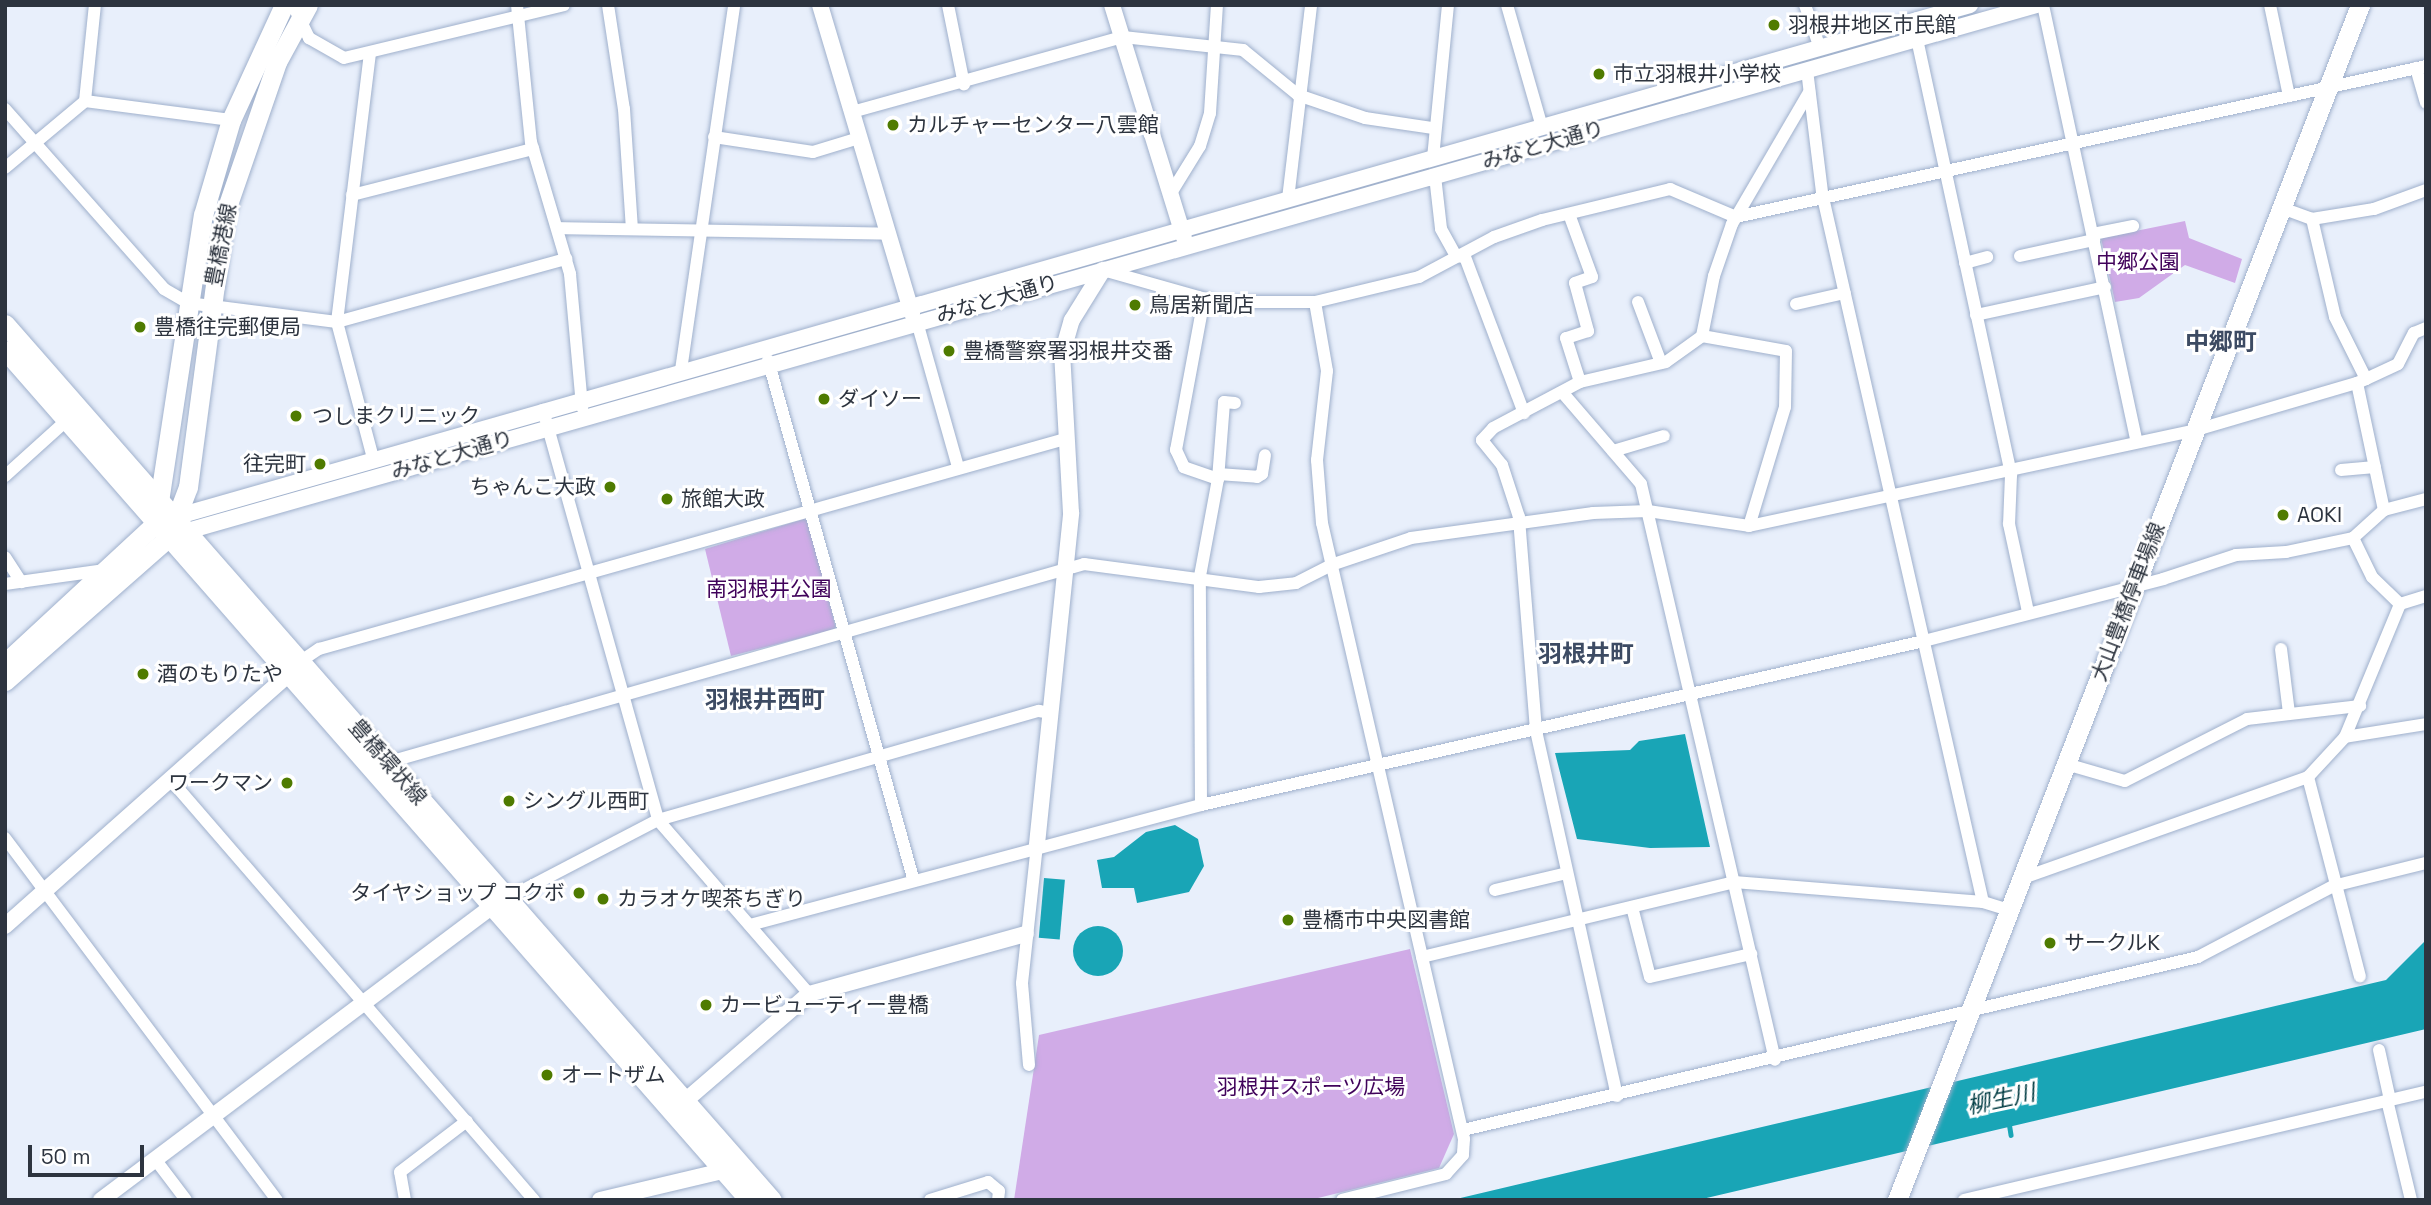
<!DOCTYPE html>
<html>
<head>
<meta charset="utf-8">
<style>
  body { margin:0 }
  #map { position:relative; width:2431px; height:1205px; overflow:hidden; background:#e8effb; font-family:"Space Grotesk","Noto Sans JP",sans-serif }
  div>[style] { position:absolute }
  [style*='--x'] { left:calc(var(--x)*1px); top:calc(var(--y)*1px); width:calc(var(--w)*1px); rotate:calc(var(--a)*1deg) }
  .green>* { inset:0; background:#d0abe7 }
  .water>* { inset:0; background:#19a5b6; transform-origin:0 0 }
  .round { border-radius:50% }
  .stream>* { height:4.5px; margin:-2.25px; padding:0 2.25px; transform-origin:2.25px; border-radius:2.25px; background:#19a5b6 }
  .roads { filter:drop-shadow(0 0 2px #9fb0cc) drop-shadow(0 0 2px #9fb0cc) }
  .minor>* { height:12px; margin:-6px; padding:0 6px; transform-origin:6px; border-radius:6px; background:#fff }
  .tertiary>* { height:16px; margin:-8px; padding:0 8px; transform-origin:8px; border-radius:8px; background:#fff }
  .secondary>* { height:19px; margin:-9.5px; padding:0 9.5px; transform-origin:9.5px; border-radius:9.5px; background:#fff }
  .dots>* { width:19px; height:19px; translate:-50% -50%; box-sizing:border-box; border:4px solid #fff; border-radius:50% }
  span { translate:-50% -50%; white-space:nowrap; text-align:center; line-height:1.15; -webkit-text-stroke:6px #fff; paint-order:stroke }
  .poi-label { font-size:21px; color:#2d343f }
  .left { translate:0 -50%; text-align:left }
  .right { translate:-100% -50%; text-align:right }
  .street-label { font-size:21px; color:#2d343f }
  .park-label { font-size:21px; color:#40025a }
  .water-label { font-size:23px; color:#013c43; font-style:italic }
  .quarter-label { font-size:24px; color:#3d4b63; font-weight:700 }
  .frame { position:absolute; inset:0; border:7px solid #2d343f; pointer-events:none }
  .scale { position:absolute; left:28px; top:1145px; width:116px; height:32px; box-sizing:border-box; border:4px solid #2d343f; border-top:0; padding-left:9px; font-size:21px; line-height:24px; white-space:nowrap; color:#2d343f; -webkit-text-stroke:5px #fff; paint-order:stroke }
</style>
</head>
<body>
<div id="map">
  <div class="green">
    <i style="clip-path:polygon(2185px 221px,2189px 238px,2242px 259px,2235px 283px,2185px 265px,2139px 298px,2115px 302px,2101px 238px)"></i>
    <i style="clip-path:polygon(804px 519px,810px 522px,836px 629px,731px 656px,705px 549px)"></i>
    <i style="clip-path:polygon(1410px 949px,1454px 1134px,1439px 1168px,1310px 1200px,1014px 1200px,1039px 1035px)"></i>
  </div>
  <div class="water">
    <i style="clip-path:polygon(1685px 734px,1710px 847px,1650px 848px,1577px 839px,1555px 753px,1630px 750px,1639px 741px)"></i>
    <i style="clip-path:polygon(1175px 825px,1198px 839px,1204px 866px,1189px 892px,1137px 903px,1134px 888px,1102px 888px,1097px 860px,1114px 857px,1146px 832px)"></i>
    <i style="left:1044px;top:878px;width:21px;height:60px;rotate:5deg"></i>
    <i class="round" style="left:1073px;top:926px;width:50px;height:50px"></i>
    <i style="clip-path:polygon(2426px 940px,2426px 1029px,1698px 1200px,1452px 1200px,2386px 980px)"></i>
  </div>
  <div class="stream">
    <i style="--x:2009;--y:1122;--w:13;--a:81"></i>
  </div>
  <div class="roads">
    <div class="minor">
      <i style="--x:293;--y:5;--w:37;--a:64"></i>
      <i style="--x:309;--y:38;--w:40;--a:29.7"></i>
      <i style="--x:344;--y:58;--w:226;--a:-13.5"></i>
      <i style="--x:517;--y:5;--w:138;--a:84.2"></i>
      <i style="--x:531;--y:142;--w:138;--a:73.5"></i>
      <i style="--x:570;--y:274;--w:134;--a:84.8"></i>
      <i style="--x:608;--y:5;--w:105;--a:81.3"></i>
      <i style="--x:624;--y:109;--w:119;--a:86.2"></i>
      <i style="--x:948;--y:5;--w:81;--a:78.6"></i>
      <i style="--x:1507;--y:5;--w:127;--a:74"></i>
      <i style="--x:1805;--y:5;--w:46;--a:70.8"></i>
      <i style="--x:2043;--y:5;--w:447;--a:77.9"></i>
      <i style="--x:2270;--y:5;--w:93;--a:78.2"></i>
      <i style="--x:1917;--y:39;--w:446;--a:77.8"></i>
      <i style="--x:2011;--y:475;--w:49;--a:92.3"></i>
      <i style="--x:2009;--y:524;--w:90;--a:77.8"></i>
      <i style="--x:370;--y:53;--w:271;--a:97"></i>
      <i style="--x:337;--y:322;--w:141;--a:75.2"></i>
      <i style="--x:2416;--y:68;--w:36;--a:74"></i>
      <i style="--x:1807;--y:70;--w:124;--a:83"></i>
      <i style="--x:1822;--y:193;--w:727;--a:77.21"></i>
      <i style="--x:85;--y:101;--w:97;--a:-84.1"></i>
      <i style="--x:5;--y:109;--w:240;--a:48.5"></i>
      <i style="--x:164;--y:289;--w:28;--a:30"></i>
      <i style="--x:188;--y:303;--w:150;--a:7.3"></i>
      <i style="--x:337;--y:322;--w:238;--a:-15.4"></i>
      <i style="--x:852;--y:112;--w:281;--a:-15.5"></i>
      <i style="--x:1123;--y:37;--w:121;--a:6.2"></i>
      <i style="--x:1243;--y:50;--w:71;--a:39.3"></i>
      <i style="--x:1298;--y:95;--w:71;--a:18.9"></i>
      <i style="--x:1365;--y:118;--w:69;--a:8.4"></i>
      <i style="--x:714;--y:137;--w:100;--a:8.6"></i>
      <i style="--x:813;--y:152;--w:48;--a:-16.9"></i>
      <i style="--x:1433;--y:158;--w:154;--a:-84.4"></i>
      <i style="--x:5;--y:168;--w:104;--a:-39.9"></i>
      <i style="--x:85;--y:101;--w:147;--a:7.4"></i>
      <i style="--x:1435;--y:176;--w:53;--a:83.5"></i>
      <i style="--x:1441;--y:229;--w:31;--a:61"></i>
      <i style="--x:1456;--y:256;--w:9;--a:6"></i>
      <i style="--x:1465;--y:257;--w:167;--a:69.3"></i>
      <i style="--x:1171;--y:193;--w:55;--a:-58.3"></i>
      <i style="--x:1200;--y:146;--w:34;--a:-73"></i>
      <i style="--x:1210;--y:113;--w:108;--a:-86.3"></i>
      <i style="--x:352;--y:195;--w:187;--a:-14.3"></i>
      <i style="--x:1288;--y:199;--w:195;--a:-83.2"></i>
      <i style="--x:1569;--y:214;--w:67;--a:69.9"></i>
      <i style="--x:1592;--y:277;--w:18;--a:161"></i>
      <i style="--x:1575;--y:283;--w:50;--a:74.8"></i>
      <i style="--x:1588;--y:331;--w:23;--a:162"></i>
      <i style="--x:1566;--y:338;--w:46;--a:72.3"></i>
      <i style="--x:2312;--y:219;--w:63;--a:-9.2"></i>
      <i style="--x:2374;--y:209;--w:55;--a:-20.1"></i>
      <i style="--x:557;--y:228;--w:330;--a:1"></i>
      <i style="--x:2093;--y:234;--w:41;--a:-11.3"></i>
      <i style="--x:2020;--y:256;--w:76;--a:-12.2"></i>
      <i style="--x:1965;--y:263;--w:23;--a:-15"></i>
      <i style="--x:1103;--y:270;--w:117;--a:15.8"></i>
      <i style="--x:1216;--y:302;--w:99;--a:0"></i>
      <i style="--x:1315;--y:302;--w:107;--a:-13.5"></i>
      <i style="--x:1419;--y:277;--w:85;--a:-28.1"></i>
      <i style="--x:1494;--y:237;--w:51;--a:-19.5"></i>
      <i style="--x:1542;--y:220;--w:132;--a:-13.6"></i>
      <i style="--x:1670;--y:189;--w:72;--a:23"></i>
      <i style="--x:1736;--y:217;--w:706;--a:-12.34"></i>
      <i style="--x:1315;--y:302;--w:70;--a:80.1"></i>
      <i style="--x:1327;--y:371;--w:90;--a:96.4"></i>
      <i style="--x:1317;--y:460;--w:63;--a:85.5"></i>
      <i style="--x:1322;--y:523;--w:632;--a:77.02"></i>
      <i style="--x:1464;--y:1139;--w:16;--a:94"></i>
      <i style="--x:1463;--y:1155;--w:25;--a:132"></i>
      <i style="--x:1446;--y:1174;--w:107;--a:166"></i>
      <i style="--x:1638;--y:302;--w:65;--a:69.3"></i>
      <i style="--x:1796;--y:304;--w:50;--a:-12.7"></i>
      <i style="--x:1976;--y:315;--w:132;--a:-12.2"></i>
      <i style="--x:917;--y:322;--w:151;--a:74.2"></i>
      <i style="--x:1702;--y:336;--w:85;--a:10.1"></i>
      <i style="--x:1786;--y:351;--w:56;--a:91"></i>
      <i style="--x:1785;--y:407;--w:124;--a:106.8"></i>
      <i style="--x:768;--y:360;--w:538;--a:74.36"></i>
      <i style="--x:681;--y:370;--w:369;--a:-81.7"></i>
      <i style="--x:2366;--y:379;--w:35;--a:-25"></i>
      <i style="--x:2398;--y:364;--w:35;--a:-63"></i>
      <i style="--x:2414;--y:333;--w:13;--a:-23"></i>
      <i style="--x:2357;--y:383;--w:130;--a:78"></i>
      <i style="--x:2384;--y:510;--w:42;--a:137.9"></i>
      <i style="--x:2353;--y:538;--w:43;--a:64"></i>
      <i style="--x:2372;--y:577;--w:39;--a:44"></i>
      <i style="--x:1562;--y:392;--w:121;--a:49.3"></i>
      <i style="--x:1641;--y:484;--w:591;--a:76.9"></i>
      <i style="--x:543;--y:410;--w:426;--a:74.3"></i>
      <i style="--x:658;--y:820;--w:230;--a:49"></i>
      <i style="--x:1613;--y:451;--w:53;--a:-16.4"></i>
      <i style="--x:2341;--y:470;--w:34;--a:-5"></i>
      <i style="--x:1218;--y:474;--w:39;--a:4"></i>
      <i style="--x:1257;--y:477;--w:6;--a:-31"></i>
      <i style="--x:1262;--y:474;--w:19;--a:-81"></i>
      <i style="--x:5;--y:476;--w:84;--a:-42.1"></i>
      <i style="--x:1218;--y:479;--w:77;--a:-85.5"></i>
      <i style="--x:1224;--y:402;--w:11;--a:5"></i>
      <i style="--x:2384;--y:510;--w:43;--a:-14.7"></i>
      <i style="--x:5;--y:557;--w:30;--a:57"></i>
      <i style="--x:5;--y:584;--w:101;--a:-8"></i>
      <i style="--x:2281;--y:649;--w:64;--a:82.9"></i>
      <i style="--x:301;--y:661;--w:22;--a:-34"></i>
      <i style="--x:319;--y:649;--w:775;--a:-15.72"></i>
      <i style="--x:2345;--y:737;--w:82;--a:-9.1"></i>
      <i style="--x:389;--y:762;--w:723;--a:-15.9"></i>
      <i style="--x:1084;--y:564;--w:177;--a:7.5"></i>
      <i style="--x:1259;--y:587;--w:37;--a:-6"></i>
      <i style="--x:1296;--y:583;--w:39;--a:-27"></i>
      <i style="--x:1331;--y:565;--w:84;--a:-18.6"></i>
      <i style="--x:1411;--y:538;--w:184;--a:-7.8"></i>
      <i style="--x:1593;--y:513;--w:55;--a:-2.1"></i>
      <i style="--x:1648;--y:511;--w:102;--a:8.4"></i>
      <i style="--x:1749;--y:526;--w:457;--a:-12.1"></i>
      <i style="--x:2196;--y:430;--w:168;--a:-16.3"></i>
      <i style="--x:2357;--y:383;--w:10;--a:-24"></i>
      <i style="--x:2366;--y:379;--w:69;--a:-116.6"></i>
      <i style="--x:2335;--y:317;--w:101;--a:-103.2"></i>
      <i style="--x:2312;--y:219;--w:33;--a:-160"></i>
      <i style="--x:2066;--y:764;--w:61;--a:16.1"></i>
      <i style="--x:2125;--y:781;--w:137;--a:-26.9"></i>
      <i style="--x:2247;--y:719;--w:114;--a:-6.6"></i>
      <i style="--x:2308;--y:777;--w:206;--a:75.4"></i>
      <i style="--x:170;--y:779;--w:557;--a:49.15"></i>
      <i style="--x:1201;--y:805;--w:229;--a:-90.3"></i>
      <i style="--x:1200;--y:576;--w:99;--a:-79.5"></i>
      <i style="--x:1218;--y:479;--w:36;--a:-161"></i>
      <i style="--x:1184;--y:467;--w:19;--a:-115"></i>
      <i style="--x:1176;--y:450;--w:154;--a:-79.5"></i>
      <i style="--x:5;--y:838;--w:453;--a:53.1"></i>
      <i style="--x:2020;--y:879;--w:306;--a:-19.5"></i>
      <i style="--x:2308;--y:777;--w:54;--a:-47.2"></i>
      <i style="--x:2345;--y:737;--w:144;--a:-67.5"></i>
      <i style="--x:2400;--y:604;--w:27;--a:-17"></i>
      <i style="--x:1495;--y:890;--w:74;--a:-13.3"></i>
      <i style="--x:508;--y:898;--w:169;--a:-27.5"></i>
      <i style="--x:658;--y:820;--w:396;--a:-16"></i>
      <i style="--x:1039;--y:711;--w:11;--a:10"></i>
      <i style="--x:1632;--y:907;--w:72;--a:75.6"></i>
      <i style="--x:1650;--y:977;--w:104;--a:-12.8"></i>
      <i style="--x:750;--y:925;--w:467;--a:-14.9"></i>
      <i style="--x:1201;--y:805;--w:741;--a:-12.78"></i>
      <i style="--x:1924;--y:641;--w:247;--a:-14.5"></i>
      <i style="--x:2163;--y:579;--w:77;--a:-18.2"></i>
      <i style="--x:2236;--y:555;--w:50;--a:-3.4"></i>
      <i style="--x:2286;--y:552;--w:68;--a:-11.8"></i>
      <i style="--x:1422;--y:957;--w:321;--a:-13.5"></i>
      <i style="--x:1734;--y:882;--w:250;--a:4.6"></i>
      <i style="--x:1983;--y:902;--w:27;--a:17"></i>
      <i style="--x:2379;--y:1050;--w:51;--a:77.6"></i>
      <i style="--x:1029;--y:1065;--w:82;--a:-94.9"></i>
      <i style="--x:1022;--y:983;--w:140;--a:-83.8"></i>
      <i style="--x:1617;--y:1096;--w:375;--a:-102.5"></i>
      <i style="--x:1536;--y:730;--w:214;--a:-94.6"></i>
      <i style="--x:1519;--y:517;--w:55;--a:-108.1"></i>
      <i style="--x:1502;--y:465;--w:32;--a:-129"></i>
      <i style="--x:1482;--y:440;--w:16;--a:-47"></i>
      <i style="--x:1493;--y:428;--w:98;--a:-27.9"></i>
      <i style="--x:1580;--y:382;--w:88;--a:-13.1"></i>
      <i style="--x:1666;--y:362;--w:44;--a:-35.8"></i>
      <i style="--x:1702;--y:336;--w:61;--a:-78.7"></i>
      <i style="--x:1714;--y:276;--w:55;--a:-70.9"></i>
      <i style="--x:1732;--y:224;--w:153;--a:-59.7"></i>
      <i style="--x:2387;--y:1100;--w:103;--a:76.5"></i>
      <i style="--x:1463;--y:1130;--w:755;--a:-13.24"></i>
      <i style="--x:2198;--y:957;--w:153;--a:-27.7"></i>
      <i style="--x:2333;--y:886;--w:96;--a:-13.9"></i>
      <i style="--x:155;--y:1159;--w:51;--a:52.9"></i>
      <i style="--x:405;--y:1200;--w:28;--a:-100"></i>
      <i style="--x:400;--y:1172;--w:84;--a:-37.3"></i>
      <i style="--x:930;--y:1200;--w:61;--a:-17.2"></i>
      <i style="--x:988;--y:1182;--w:14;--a:39"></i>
      <i style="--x:999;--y:1191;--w:9;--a:96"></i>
      <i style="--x:1964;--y:1200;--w:474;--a:-13.2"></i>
    </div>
    <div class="tertiary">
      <i style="--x:820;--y:5;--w:322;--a:73.4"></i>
      <i style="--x:1112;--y:5;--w:243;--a:72.8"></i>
      <i style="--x:168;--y:519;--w:1874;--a:-15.92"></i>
      <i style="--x:177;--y:534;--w:1933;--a:-15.88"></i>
      <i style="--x:1037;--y:844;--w:333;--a:-84.1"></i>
      <i style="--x:1071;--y:513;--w:159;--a:-93.2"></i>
      <i style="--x:1062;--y:354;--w:35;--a:-74"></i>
      <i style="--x:1072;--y:320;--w:59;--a:-58.2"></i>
      <i style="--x:5;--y:926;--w:380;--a:-41.6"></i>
      <i style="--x:685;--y:1101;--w:164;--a:-40.8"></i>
      <i style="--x:809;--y:994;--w:225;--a:-15.5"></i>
      <i style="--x:101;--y:1200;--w:489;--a:-36.9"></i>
      <i style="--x:600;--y:1200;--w:126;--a:-13.3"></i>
    </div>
    <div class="secondary">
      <i style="--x:5;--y:324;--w:1164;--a:48.8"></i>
      <i style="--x:5;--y:350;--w:1130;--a:48.8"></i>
      <i style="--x:158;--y:508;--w:296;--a:-81.3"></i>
      <i style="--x:203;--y:215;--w:99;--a:-73.6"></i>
      <i style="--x:231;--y:120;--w:127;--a:-65.3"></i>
      <i style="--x:5;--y:663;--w:206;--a:-42.8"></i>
      <i style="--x:5;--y:681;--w:218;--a:-41.3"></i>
      <i style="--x:169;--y:537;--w:53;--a:-69.2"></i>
      <i style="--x:188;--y:487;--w:273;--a:-82.4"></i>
      <i style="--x:224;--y:216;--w:163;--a:-71"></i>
      <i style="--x:277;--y:62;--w:65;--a:-61.5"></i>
      <i style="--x:1897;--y:1200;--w:1282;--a:-68.82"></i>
    </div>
  </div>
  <div class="dots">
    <i style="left:1774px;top:25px;background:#4f7b00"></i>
    <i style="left:1599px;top:74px;background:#4f7b00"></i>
    <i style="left:893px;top:125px;background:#4f7b00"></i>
    <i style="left:1135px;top:305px;background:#4f7b00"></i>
    <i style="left:140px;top:327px;background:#4f7b00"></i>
    <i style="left:949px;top:351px;background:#4f7b00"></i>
    <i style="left:824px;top:399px;background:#4f7b00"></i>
    <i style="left:296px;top:416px;background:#4f7b00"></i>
    <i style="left:320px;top:464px;background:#4f7b00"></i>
    <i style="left:610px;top:487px;background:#4f7b00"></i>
    <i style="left:667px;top:499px;background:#4f7b00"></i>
    <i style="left:2283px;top:515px;background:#4f7b00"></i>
    <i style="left:143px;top:674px;background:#4f7b00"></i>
    <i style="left:287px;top:783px;background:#4f7b00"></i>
    <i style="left:509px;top:801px;background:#4f7b00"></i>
    <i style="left:579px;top:893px;background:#4f7b00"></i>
    <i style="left:603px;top:899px;background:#4f7b00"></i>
    <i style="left:1288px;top:920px;background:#4f7b00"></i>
    <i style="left:2050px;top:943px;background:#4f7b00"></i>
    <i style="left:706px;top:1005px;background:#4f7b00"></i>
    <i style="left:547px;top:1075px;background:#4f7b00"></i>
  </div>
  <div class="poi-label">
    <span class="left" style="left:1788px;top:25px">羽根井地区市民館</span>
    <span class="left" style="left:1613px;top:74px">市立羽根井小学校</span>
    <span class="left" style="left:907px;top:125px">カルチャーセンター八雲館</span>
    <span class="left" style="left:1149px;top:305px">鳥居新聞店</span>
    <span class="left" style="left:154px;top:327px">豊橋往完郵便局</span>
    <span class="left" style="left:963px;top:351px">豊橋警察署羽根井交番</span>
    <span class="left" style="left:838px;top:399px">ダイソー</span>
    <span class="left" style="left:312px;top:416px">つしまクリニック</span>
    <span class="right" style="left:306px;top:464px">往完町</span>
    <span class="right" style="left:596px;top:487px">ちゃんこ大政</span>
    <span class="left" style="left:681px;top:499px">旅館大政</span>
    <span class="left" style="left:2297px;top:515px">AOKI</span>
    <span class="left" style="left:157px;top:674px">酒のもりたや</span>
    <span class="right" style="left:273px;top:783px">ワークマン</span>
    <span class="left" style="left:523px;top:801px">シングル西町</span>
    <span class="right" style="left:565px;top:893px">タイヤショップ コクボ</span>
    <span class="left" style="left:617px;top:899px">カラオケ喫茶ちぎり</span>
    <span class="left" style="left:1302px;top:920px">豊橋市中央図書館</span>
    <span class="left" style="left:2064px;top:943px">サークルK</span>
    <span class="left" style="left:720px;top:1005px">カービューティー豊橋</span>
    <span class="left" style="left:561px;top:1075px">オートザム</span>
  </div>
  <div class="street-label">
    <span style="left:1543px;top:145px;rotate:-16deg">みなと大通り</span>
    <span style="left:221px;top:245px;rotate:-79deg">豊橋港線</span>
    <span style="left:997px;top:299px;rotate:-16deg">みなと大通り</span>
    <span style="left:452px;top:455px;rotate:-16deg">みなと大通り</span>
    <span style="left:2128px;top:602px;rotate:-69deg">大山豊橋停車場線</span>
    <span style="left:388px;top:762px;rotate:49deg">豊橋環状線</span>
  </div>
  <div class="park-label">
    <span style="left:2138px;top:262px">中郷公園</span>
    <span style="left:769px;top:589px">南羽根井公園</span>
    <span style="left:1311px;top:1087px">羽根井スポーツ広場</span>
  </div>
  <div class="water-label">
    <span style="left:2001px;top:1099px;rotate:-12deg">柳生川</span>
  </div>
  <div class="quarter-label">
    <span style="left:2221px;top:342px">中郷町</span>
    <span style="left:1586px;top:654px">羽根井町</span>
    <span style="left:765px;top:700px">羽根井西町</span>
  </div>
  <div class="frame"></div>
  <div class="scale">50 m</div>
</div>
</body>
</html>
